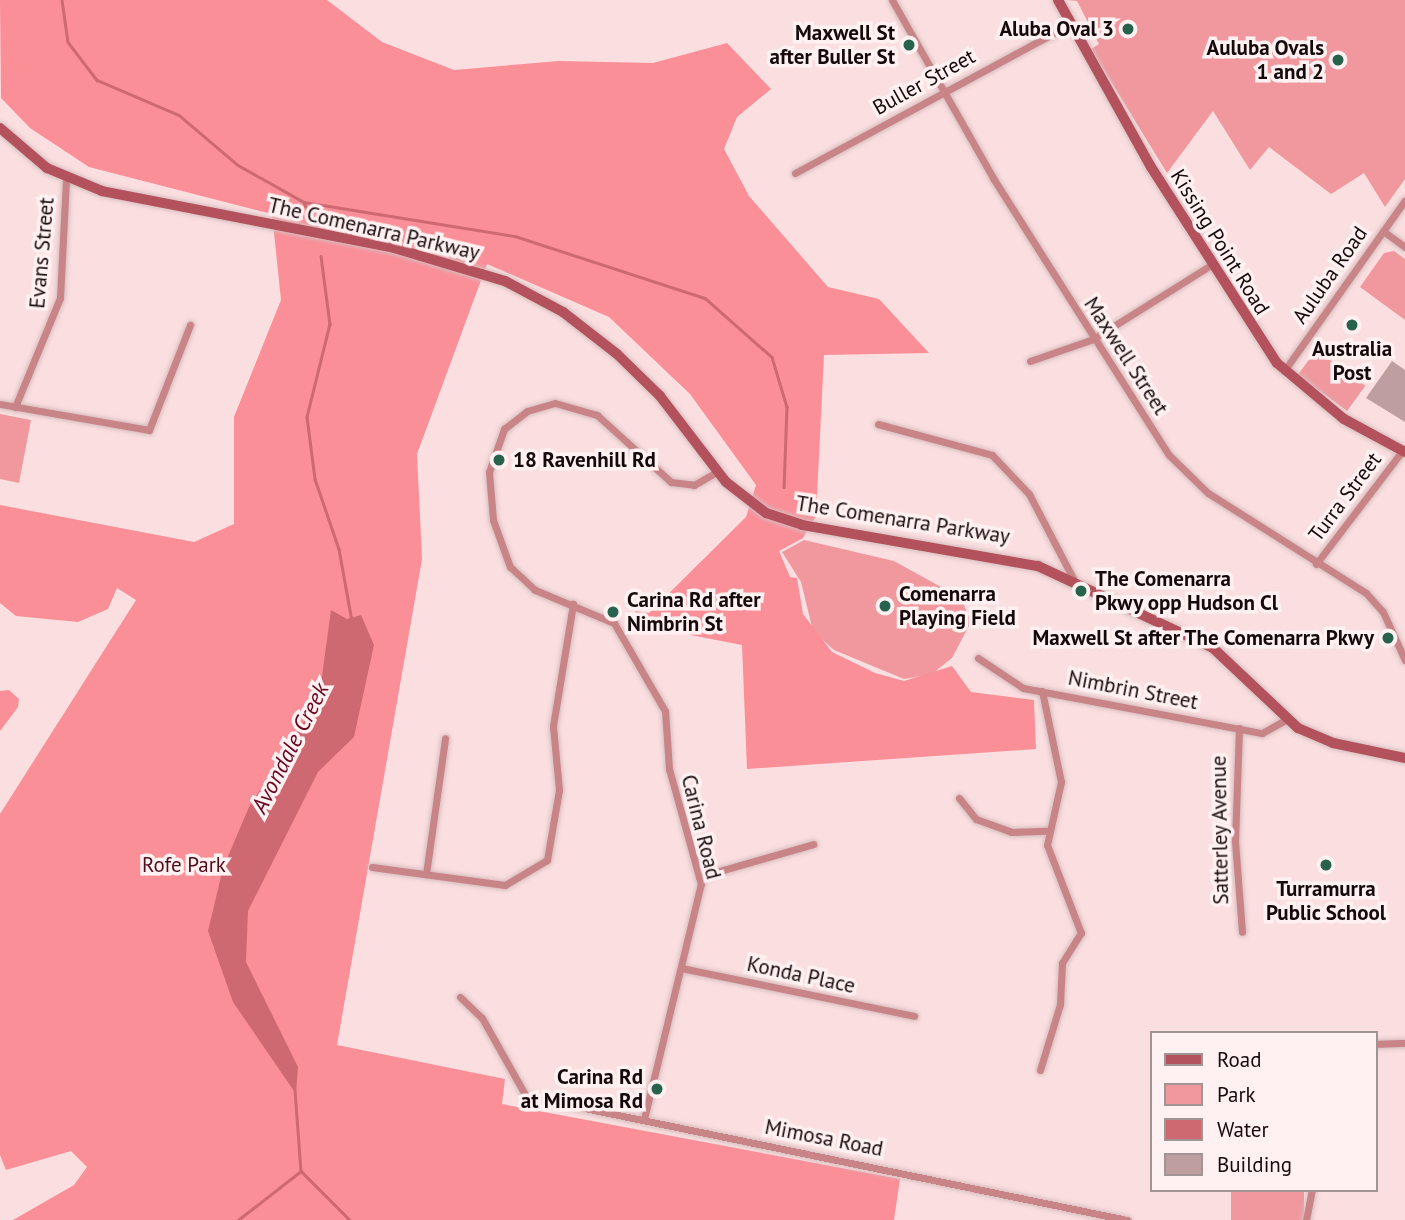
<!DOCTYPE html>
<html>
<head>
<meta charset="utf-8">
<style>
  body { margin:0 }
  #map { position:relative; width:1405px; height:1220px; overflow:hidden; background:#fbdfe0; font-family:"PT Sans",sans-serif }
  div>[style] { position:absolute }
  [style*='--x'] { left:calc(var(--x)*1px); top:calc(var(--y)*1px); width:calc(var(--w)*1px); rotate:calc(var(--a)*1deg) }
  .green>* { inset:0; background:#f0989e; transform-origin:0 0 }
  .forest>* { inset:0; background:#fa8f98 }
  .water>* { inset:0; background:#ce6972 }
  .stream>* { height:2.5px; margin:-1.25px; padding:0 1.25px; transform-origin:1.25px; border-radius:1.25px; background:#ce6972 }
  .building>* { inset:0; background:#bf9e9f }
  .roads { filter:drop-shadow(0 0 2px #d6bdbe) drop-shadow(0 0 2px #d6bdbe) }
  .street>* { height:7px; margin:-3.5px; padding:0 3.5px; transform-origin:3.5px; border-radius:3.5px; background:#c98488 }
  .secondary>* { height:10px; margin:-5px; padding:0 5px; transform-origin:5px; border-radius:5px; background:#b3515c }
  .dots>* { width:19px; height:19px; translate:-50% -50%; box-sizing:border-box; border:4px solid #fff0f1; border-radius:50% }
  span { translate:-50% -50%; white-space:nowrap; text-align:center; line-height:1.15; -webkit-text-stroke:7px #fff0f1; paint-order:stroke }
  .poi-label { font-size:21px; color:#150a0b; font-weight:700 }
  .right { translate:-100% -50%; text-align:right }
  .left { translate:0 -50%; text-align:left }
  .street-label { font-size:21px; color:#150a0b }
  .park-label { font-size:21px; color:#4f0e1a }
  .water-label { font-size:23px; color:#67051e; font-style:italic }
  .legend { position:absolute; left:1150px; top:1031px; width:228px; height:161px; box-sizing:border-box; background:#fff0f1; border:2px solid #a19495; margin:0; padding:9px 12px; list-style:none; font-size:21px; color:#150a0b }
  .legend li { display:flex; align-items:center; gap:14px; height:35px }
  .legend b { width:35px; border:2px solid #a19495 }
</style>
</head>
<body>
<div id="map">
  <div class="green">
    <i style="clip-path:polygon(1066px 0,1405px 0,1405px 179px,1385px 207px,1364px 173px,1331px 194px,1269px 147px,1250px 170px,1213px 111px,1167px 173px,1091px 49px,1099px 44px,1077px 1px)"></i>
    <i style="clip-path:polygon(1394px 251px,1405px 259px,1405px 320px,1360px 287px,1384px 253px)"></i>
    <i style="left:1316px;top:350px;width:61px;height:31px;rotate:36deg"></i>
    <i style="clip-path:polygon(0 414px,31px 420px,19px 483px,0 479px)"></i>
    <i style="clip-path:polygon(804px 540px,894px 561px,961px 598px,971px 622px,952px 658px,932px 674px,904px 679px,834px 650px,813px 631px,801px 582px,782px 552px)"></i>
    <i style="left:1231px;top:1190px;width:73px;height:31px"></i>
  </div>
  <div class="forest">
    <i style="clip-path:polygon(0 0,327px 0,382px 42px,454px 70px,559px 61px,653px 63px,727px 43px,771px 89px,737px 117px,724px 149px,749px 196px,828px 287px,879px 299px,929px 353px,824px 355px,816px 516px,803px 538px,779px 551px,790px 577px,797px 578px,803px 614px,832px 652px,875px 673px,904px 681px,952px 666px,971px 692px,1034px 700px,1036px 749px,747px 769px,742px 645px,639px 625px,635px 611px,649px 613px,746px 517px,756px 485px,690px 394px,609px 317px,487px 264px,417px 454px,422px 559px,337px 1045px,505px 1079px,502px 1104px,900px 1179px,894px 1220px,13px 1220px,74px 1185px,87px 1167px,71px 1151px,6px 1170px,0 1155px,0 814px,136px 600px,117px 588px,108px 609px,78px 622px,16px 616px,0 603px,0 505px,194px 542px,234px 524px,234px 417px,281px 300px,272px 214px,89px 167px,30px 128px,1px 98px)"></i>
    <i style="clip-path:polygon(9px 690px,19px 699px,18px 707px,0 731px,0 691px)"></i>
  </div>
  <div class="water">
    <i style="clip-path:polygon(331px 610px,347px 619px,361px 615px,374px 645px,354px 737px,318px 772px,248px 911px,246px 962px,298px 1067px,296px 1094px,233px 1002px,208px 931px,223px 868px,249px 807px,319px 698px)"></i>
  </div>
  <div class="stream">
    <i style="--x:62;--y:0;--w:42;--a:81.9"></i>
    <i style="--x:68;--y:42;--w:48;--a:52.7"></i>
    <i style="--x:97;--y:80;--w:89;--a:23.1"></i>
    <i style="--x:179;--y:115;--w:77;--a:40.3"></i>
    <i style="--x:238;--y:165;--w:76;--a:29.3"></i>
    <i style="--x:304;--y:202;--w:28;--a:69"></i>
    <i style="--x:304;--y:202;--w:214;--a:9.2"></i>
    <i style="--x:515;--y:236;--w:200;--a:18.1"></i>
    <i style="--x:705;--y:298;--w:89;--a:41.4"></i>
    <i style="--x:772;--y:357;--w:52;--a:73.3"></i>
    <i style="--x:787;--y:407;--w:80;--a:92.1"></i>
    <i style="--x:321;--y:256;--w:69;--a:82.5"></i>
    <i style="--x:330;--y:324;--w:96;--a:103.9"></i>
    <i style="--x:307;--y:417;--w:63;--a:82.6"></i>
    <i style="--x:315;--y:479;--w:74;--a:71.1"></i>
    <i style="--x:339;--y:549;--w:73;--a:79.8"></i>
    <i style="--x:295;--y:1090;--w:81;--a:85.8"></i>
    <i style="--x:301;--y:1171;--w:69;--a:45"></i>
    <i style="--x:238;--y:1220;--w:80;--a:-37.9"></i>
  </div>
  <div class="building">
    <i style="clip-path:polygon(1392px 361px,1405px 370px,1405px 422px,1366px 398px)"></i>
  </div>
  <div class="roads">
    <div class="street">
      <i style="--x:892;--y:0;--w:205;--a:60.4"></i>
      <i style="--x:993;--y:178;--w:328;--a:57.6"></i>
      <i style="--x:1169;--y:455;--w:54;--a:44.3"></i>
      <i style="--x:1208;--y:493;--w:187;--a:32.3"></i>
      <i style="--x:1366;--y:593;--w:25;--a:48"></i>
      <i style="--x:1383;--y:612;--w:53;--a:65.4"></i>
      <i style="--x:795;--y:173;--w:314;--a:-28.4"></i>
      <i style="--x:1383;--y:231;--w:27;--a:36"></i>
      <i style="--x:1030;--y:361;--w:67;--a:-19.2"></i>
      <i style="--x:1093;--y:339;--w:139;--a:-32.1"></i>
      <i style="--x:1284;--y:371;--w:209;--a:-54.7"></i>
      <i style="--x:0;--y:404;--w:151;--a:9.9"></i>
      <i style="--x:149;--y:430;--w:113;--a:-68.7"></i>
      <i style="--x:15;--y:407;--w:118;--a:-67.6"></i>
      <i style="--x:60;--y:298;--w:120;--a:-87.1"></i>
      <i style="--x:878;--y:424;--w:118;--a:15.2"></i>
      <i style="--x:992;--y:455;--w:54;--a:46.5"></i>
      <i style="--x:1029;--y:494;--w:99;--a:62.4"></i>
      <i style="--x:1316;--y:564;--w:142;--a:-52.7"></i>
      <i style="--x:978;--y:658;--w:54;--a:33.7"></i>
      <i style="--x:1023;--y:688;--w:243;--a:10.7"></i>
      <i style="--x:1262;--y:733;--w:26;--a:-29"></i>
      <i style="--x:1239;--y:728;--w:113;--a:92"></i>
      <i style="--x:1235;--y:841;--w:91;--a:85.6"></i>
      <i style="--x:959;--y:798;--w:27;--a:51"></i>
      <i style="--x:976;--y:819;--w:37;--a:20"></i>
      <i style="--x:1011;--y:832;--w:35;--a:-2"></i>
      <i style="--x:372;--y:867;--w:134;--a:7.7"></i>
      <i style="--x:505;--y:885;--w:49;--a:-30.8"></i>
      <i style="--x:547;--y:860;--w:71;--a:-80.3"></i>
      <i style="--x:559;--y:790;--w:64;--a:-95.4"></i>
      <i style="--x:553;--y:726;--w:124;--a:-80.7"></i>
      <i style="--x:426;--y:874;--w:137;--a:-82"></i>
      <i style="--x:699;--y:877;--w:119;--a:-16.1"></i>
      <i style="--x:681;--y:968;--w:238;--a:11.6"></i>
      <i style="--x:460;--y:997;--w:30;--a:44"></i>
      <i style="--x:482;--y:1018;--w:90;--a:60.6"></i>
      <i style="--x:526;--y:1096;--w:614;--a:11.66"></i>
      <i style="--x:1375;--y:1044;--w:30;--a:-2"></i>
      <i style="--x:1040;--y:1070;--w:69;--a:-73.1"></i>
      <i style="--x:1060;--y:1004;--w:41;--a:-87.2"></i>
      <i style="--x:1062;--y:963;--w:36;--a:-58"></i>
      <i style="--x:1081;--y:933;--w:94;--a:-111.1"></i>
      <i style="--x:1047;--y:845;--w:65;--a:-77.5"></i>
      <i style="--x:1061;--y:782;--w:93;--a:-101.8"></i>
      <i style="--x:644;--y:1119;--w:242;--a:-76.4"></i>
      <i style="--x:701;--y:884;--w:119;--a:-105.5"></i>
      <i style="--x:669;--y:769;--w:58;--a:-93.9"></i>
      <i style="--x:665;--y:711;--w:102;--a:-120.1"></i>
      <i style="--x:614;--y:623;--w:86;--a:-157.3"></i>
      <i style="--x:535;--y:590;--w:34;--a:-137"></i>
      <i style="--x:510;--y:567;--w:50;--a:-109.9"></i>
      <i style="--x:493;--y:520;--w:48;--a:-94.8"></i>
      <i style="--x:489;--y:472;--w:46;--a:-70.8"></i>
      <i style="--x:504;--y:429;--w:29;--a:-38"></i>
      <i style="--x:527;--y:411;--w:29;--a:-16"></i>
      <i style="--x:555;--y:403;--w:44;--a:15.9"></i>
      <i style="--x:597;--y:415;--w:100;--a:42.2"></i>
      <i style="--x:671;--y:482;--w:23;--a:7"></i>
      <i style="--x:694;--y:485;--w:28;--a:-30"></i>
      <i style="--x:1306;--y:1220;--w:31;--a:-79"></i>
    </div>
    <div class="secondary">
      <i style="--x:1058;--y:0;--w:191;--a:60.9"></i>
      <i style="--x:1151;--y:167;--w:233;--a:57.3"></i>
      <i style="--x:1277;--y:363;--w:87;--a:39.9"></i>
      <i style="--x:1344;--y:419;--w:69;--a:28.4"></i>
      <i style="--x:0;--y:128;--w:62;--a:40.4"></i>
      <i style="--x:47;--y:168;--w:60;--a:22.7"></i>
      <i style="--x:102;--y:191;--w:298;--a:11"></i>
      <i style="--x:394;--y:248;--w:116;--a:16.6"></i>
      <i style="--x:505;--y:281;--w:66;--a:28.1"></i>
      <i style="--x:563;--y:312;--w:68;--a:37.9"></i>
      <i style="--x:617;--y:354;--w:60;--a:44.3"></i>
      <i style="--x:660;--y:396;--w:108;--a:52.5"></i>
      <i style="--x:726;--y:482;--w:51;--a:37.8"></i>
      <i style="--x:766;--y:513;--w:38;--a:18"></i>
      <i style="--x:802;--y:525;--w:240;--a:9.9"></i>
      <i style="--x:1038;--y:566;--w:193;--a:25.1"></i>
      <i style="--x:1213;--y:648;--w:117;--a:43.3"></i>
      <i style="--x:1298;--y:728;--w:38;--a:23"></i>
      <i style="--x:1333;--y:743;--w:74;--a:11.8"></i>
    </div>
  </div>
  <div class="dots">
    <i style="left:1128px;top:29px;background:#27624c"></i>
    <i style="left:909px;top:45px;background:#27624c"></i>
    <i style="left:1338px;top:60px;background:#27624c"></i>
    <i style="left:1352px;top:325px;background:#27624c"></i>
    <i style="left:499px;top:460px;background:#27624c"></i>
    <i style="left:1081px;top:591px;background:#27624c"></i>
    <i style="left:885px;top:606px;background:#27624c"></i>
    <i style="left:613px;top:612px;background:#27624c"></i>
    <i style="left:1388px;top:638px;background:#27624c"></i>
    <i style="left:1326px;top:865px;background:#27624c"></i>
    <i style="left:657px;top:1089px;background:#27624c"></i>
  </div>
  <div class="poi-label">
    <span class="right" style="left:1114px;top:29px">Aluba Oval 3</span>
    <span class="right" style="left:895px;top:45px">Maxwell St<br>after Buller St</span>
    <span class="right" style="left:1324px;top:60px">Auluba Ovals<br>1 and 2</span>
    <span style="left:1352px;top:361px">Australia<br>Post</span>
    <span class="left" style="left:513px;top:460px">18 Ravenhill Rd</span>
    <span class="left" style="left:1095px;top:591px">The Comenarra<br>Pkwy opp Hudson Cl</span>
    <span class="left" style="left:899px;top:606px">Comenarra<br>Playing Field</span>
    <span class="left" style="left:627px;top:612px">Carina Rd after<br>Nimbrin St</span>
    <span class="right" style="left:1374px;top:638px">Maxwell St after The Comenarra Pkwy</span>
    <span style="left:1326px;top:901px">Turramurra<br>Public School</span>
    <span class="right" style="left:643px;top:1089px">Carina Rd<br>at Mimosa Rd</span>
  </div>
  <div class="street-label">
    <span style="left:924px;top:82px;rotate:-29deg">Buller Street</span>
    <span style="left:374px;top:229px;rotate:13deg">The Comenarra Parkway</span>
    <span style="left:1220px;top:242px;rotate:58deg">Kissing Point Road</span>
    <span style="left:42px;top:253px;rotate:-85deg">Evans Street</span>
    <span style="left:1330px;top:275px;rotate:-55deg">Auluba Road</span>
    <span style="left:1126px;top:356px;rotate:57deg">Maxwell Street</span>
    <span style="left:1345px;top:497px;rotate:-53deg">Turra Street</span>
    <span style="left:903px;top:520px;rotate:9deg">The Comenarra Parkway</span>
    <span style="left:1133px;top:690px;rotate:11deg">Nimbrin Street</span>
    <span style="left:701px;top:827px;rotate:76deg">Carina Road</span>
    <span style="left:1220px;top:830px;rotate:-91deg">Satterley Avenue</span>
    <span style="left:801px;top:975px;rotate:12deg">Konda Place</span>
    <span style="left:824px;top:1138px;rotate:11deg">Mimosa Road</span>
  </div>
  <div class="park-label">
    <span style="left:184px;top:865px">Rofe Park</span>
  </div>
  <div class="water-label">
    <span style="left:290px;top:748px;rotate:-63deg">Avondale Creek</span>
  </div>
  <ul class="legend">
  <li><b style="height:9px;background:#b3515c"></b>Road</li>
  <li><b style="height:19px;background:#f0989e"></b>Park</li>
  <li><b style="height:19px;background:#ce6972"></b>Water</li>
  <li><b style="height:19px;background:#bf9e9f"></b>Building</li>
  </ul>
</div>
</body>
</html>
